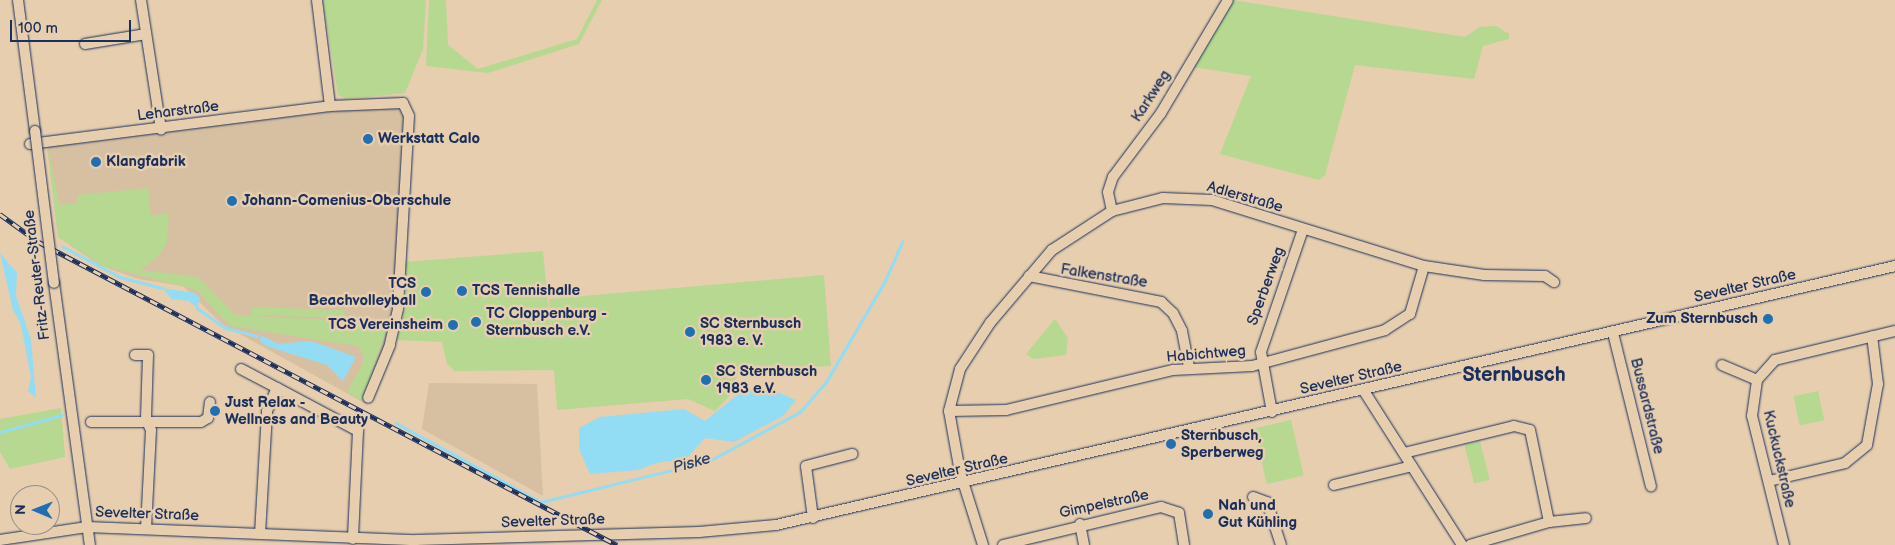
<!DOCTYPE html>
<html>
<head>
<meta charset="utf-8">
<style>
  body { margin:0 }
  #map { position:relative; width:1895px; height:545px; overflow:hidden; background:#e6ceae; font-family:"Balsamiq Sans",sans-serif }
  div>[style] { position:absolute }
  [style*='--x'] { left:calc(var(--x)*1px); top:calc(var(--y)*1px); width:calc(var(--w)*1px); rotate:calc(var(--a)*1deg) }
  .built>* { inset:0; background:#d7bfa1 }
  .green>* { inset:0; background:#b7d891; transform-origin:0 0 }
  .water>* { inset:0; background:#93ddf4 }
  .stream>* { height:2.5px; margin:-1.25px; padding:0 1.25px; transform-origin:1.25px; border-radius:1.25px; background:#93ddf4 }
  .roads { filter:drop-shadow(0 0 1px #1b2f5e) drop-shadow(0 0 1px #1b2f5e) }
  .minor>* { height:10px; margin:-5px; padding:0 5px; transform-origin:5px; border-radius:5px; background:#e6ceae }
  .rail>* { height:4.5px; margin-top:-2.25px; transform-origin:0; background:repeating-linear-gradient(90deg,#e6ceae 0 8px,#1b2f5e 0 16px); box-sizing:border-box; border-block:1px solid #1b2f5e }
  .bridges { filter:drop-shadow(0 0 1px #1b2f5e) drop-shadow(0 0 1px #1b2f5e) }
  .minor-bridge>* { height:10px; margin:-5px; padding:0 5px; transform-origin:5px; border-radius:5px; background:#e6ceae }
  .dots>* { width:14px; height:14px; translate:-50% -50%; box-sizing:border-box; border:2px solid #e6ceae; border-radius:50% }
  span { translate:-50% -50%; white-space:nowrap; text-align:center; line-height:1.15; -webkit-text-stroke:5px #e6ceae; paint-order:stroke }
  .street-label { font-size:15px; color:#1b2f5e }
  .poi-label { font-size:15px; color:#1b2f5e; font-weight:700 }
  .left { translate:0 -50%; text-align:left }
  .right { translate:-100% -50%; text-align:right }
  .water-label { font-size:16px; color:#27406d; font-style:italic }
  .district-label { font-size:20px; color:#1b2f5e; font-weight:700 }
  .north { position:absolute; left:10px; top:485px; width:50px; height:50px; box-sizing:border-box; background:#e6ceae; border:1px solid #958e8e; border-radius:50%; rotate:271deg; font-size:14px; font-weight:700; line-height:20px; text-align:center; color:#1b2f5e }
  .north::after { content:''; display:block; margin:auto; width:18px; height:22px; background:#1f6fb2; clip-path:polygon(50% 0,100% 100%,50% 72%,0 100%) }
  .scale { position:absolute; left:10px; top:20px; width:121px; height:22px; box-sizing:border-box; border:2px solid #1b2f5e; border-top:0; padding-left:6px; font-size:15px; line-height:18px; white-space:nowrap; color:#1b2f5e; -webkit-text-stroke:4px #e6ceae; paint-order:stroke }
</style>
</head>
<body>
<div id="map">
  <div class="built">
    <i style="clip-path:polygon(394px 105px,406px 115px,394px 320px,366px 404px,222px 324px,183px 286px,138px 279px,99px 265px,58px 237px,47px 146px,70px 136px)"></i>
    <i style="clip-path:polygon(429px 383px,537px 384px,543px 496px,422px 429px)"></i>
  </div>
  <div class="green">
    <i style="clip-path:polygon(323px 0,426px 0,423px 49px,405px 93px,347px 99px,338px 95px)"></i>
    <i style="clip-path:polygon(429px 0,446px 0,448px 45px,478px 69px,577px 39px,597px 0,602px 0,579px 44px,488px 73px,426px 66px)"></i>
    <i style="clip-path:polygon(1233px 0,1465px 37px,1480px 27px,1496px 26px,1509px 34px,1509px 39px,1483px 46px,1474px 79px,1355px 65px,1325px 175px,1319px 180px,1220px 154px,1251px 76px,1192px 67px)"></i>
    <i style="clip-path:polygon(47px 146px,60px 205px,78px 203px,77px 195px,148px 188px,151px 215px,169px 214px,167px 242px,159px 256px,140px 270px,198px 277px,235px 315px,389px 323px,362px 401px,347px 392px,361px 367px,364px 356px,358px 346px,230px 326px,197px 290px,103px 266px,58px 237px)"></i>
    <i style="clip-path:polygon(543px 251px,552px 347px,549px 299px,824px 275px,831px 366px,738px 372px,732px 393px,715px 411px,688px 399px,557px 410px,554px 370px,455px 371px,447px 364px,442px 342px,397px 340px,406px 305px,406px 262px)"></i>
    <i style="left:251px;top:307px;width:94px;height:8px;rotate:2deg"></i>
    <i style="clip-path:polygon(1055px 319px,1068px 338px,1066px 355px,1033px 359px,1026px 354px)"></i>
    <i style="left:1818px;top:391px;width:30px;height:25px;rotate:78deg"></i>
    <i style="clip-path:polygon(61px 408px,65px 457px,10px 469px,0 452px,0 419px)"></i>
    <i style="left:1291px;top:420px;width:57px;height:38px;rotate:77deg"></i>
    <i style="left:1480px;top:441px;width:40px;height:16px;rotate:76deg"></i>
  </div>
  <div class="water">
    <i style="clip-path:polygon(0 253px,17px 273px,16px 296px,31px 339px,36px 398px,28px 391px,31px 378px,21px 325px,13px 310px)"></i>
    <i style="clip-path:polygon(162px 288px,195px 293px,200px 298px,197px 308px,189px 301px,172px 299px)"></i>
    <i style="clip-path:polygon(261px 335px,278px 344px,311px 341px,356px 357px,343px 381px,327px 365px,269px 347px,260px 342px)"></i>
    <i style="clip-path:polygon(770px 389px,796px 400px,783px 416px,734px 442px,705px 438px,686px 459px,656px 463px,638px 470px,590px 474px,579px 449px,579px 428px,600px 417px,684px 409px,705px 421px,742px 391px)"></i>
  </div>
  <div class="stream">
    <i style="--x:62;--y:246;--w:66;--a:28.1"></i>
    <i style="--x:120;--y:277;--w:43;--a:14.7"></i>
    <i style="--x:197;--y:308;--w:35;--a:35"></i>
    <i style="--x:226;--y:328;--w:32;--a:14"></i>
    <i style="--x:396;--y:423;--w:165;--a:28.6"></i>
    <i style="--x:541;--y:502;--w:173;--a:-13.7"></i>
    <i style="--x:709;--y:461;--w:103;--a:-28.3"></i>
    <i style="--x:800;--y:412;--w:40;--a:-49"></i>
    <i style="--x:826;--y:382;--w:117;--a:-59.7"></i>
    <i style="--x:885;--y:281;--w:43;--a:-66.4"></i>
    <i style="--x:0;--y:432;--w:64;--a:-15.3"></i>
  </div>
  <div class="roads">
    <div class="minor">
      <i style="--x:18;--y:0;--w:132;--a:82.6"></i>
      <i style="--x:141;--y:0;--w:131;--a:81.2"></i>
      <i style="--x:317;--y:0;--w:107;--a:83"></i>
      <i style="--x:85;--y:44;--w:62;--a:-9.3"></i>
      <i style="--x:30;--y:144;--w:302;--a:-7.2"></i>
      <i style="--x:330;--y:106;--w:73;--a:-2.4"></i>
      <i style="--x:403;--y:103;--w:14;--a:65"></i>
      <i style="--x:409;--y:116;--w:193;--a:93.3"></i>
      <i style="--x:398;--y:309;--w:37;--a:103"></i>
      <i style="--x:390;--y:345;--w:57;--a:112.5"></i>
      <i style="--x:1112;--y:211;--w:19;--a:-102"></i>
      <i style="--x:1108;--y:192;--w:16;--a:-72"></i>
      <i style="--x:1113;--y:177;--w:80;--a:-53.1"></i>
      <i style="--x:1161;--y:113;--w:131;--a:-59.3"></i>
      <i style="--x:1029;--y:276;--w:135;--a:11.1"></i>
      <i style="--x:1161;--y:302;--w:16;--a:43"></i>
      <i style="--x:1173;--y:313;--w:20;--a:63"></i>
      <i style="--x:1182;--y:331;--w:38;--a:79"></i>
      <i style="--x:54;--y:283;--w:264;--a:82.2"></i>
      <i style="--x:1613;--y:333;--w:158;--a:76.1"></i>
      <i style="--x:135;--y:355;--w:13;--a:0"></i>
      <i style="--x:148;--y:355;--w:64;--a:91.8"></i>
      <i style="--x:146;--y:419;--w:12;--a:66"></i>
      <i style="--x:151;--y:430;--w:99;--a:92.9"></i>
      <i style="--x:1722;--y:365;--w:38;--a:23"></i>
      <i style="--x:241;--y:369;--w:41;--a:27.8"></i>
      <i style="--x:1364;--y:391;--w:183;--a:57.5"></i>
      <i style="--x:949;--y:411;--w:57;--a:-1"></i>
      <i style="--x:1006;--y:410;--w:172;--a:-13.5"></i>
      <i style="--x:1173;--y:370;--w:79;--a:-2.9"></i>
      <i style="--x:1252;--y:366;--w:138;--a:-15.1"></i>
      <i style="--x:1385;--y:330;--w:30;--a:-33"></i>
      <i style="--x:1410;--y:314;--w:50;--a:-73.7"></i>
      <i style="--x:1272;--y:412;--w:61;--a:-100.4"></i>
      <i style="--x:1261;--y:352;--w:130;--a:-71.1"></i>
      <i style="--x:91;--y:422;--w:110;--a:0"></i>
      <i style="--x:201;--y:422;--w:8;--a:-30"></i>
      <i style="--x:208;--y:418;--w:16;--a:-83"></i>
      <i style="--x:1404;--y:453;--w:113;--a:-13.8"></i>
      <i style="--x:1514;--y:426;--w:16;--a:14"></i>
      <i style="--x:1530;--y:430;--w:94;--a:78.3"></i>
      <i style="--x:1549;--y:522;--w:82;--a:163.8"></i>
      <i style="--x:1769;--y:481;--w:78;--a:-13.3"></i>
      <i style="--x:1845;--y:463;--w:28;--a:-39"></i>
      <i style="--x:1867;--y:445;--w:62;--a:-79.8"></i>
      <i style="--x:1878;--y:384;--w:48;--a:-97.1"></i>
      <i style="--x:1334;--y:485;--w:80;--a:-13.7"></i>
      <i style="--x:1253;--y:497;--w:15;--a:20"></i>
      <i style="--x:1267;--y:502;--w:45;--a:72"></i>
      <i style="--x:813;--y:518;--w:52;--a:-97.7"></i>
      <i style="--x:806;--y:466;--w:48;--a:-14.6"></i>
      <i style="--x:1549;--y:522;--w:37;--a:-6"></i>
      <i style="--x:1080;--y:524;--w:21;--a:79"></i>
      <i style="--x:260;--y:534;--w:123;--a:-86.7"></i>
      <i style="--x:267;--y:411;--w:25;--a:-67"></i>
      <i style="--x:277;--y:388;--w:92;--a:28"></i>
      <i style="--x:358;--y:431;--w:108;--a:92.7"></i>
      <i style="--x:0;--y:540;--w:88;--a:-8.5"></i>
      <i style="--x:87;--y:527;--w:329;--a:2.3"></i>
      <i style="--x:416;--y:540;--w:283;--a:-1.6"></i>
      <i style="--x:699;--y:532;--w:77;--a:-5.2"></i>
      <i style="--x:776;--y:525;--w:1149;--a:-13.03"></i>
      <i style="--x:983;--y:545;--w:77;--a:-107.5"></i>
      <i style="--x:960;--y:472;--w:62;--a:-100.2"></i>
      <i style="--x:949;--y:411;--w:43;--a:-75.3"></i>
      <i style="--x:960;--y:369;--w:55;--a:-56.9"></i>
      <i style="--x:990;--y:323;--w:96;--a:-49.7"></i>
      <i style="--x:1052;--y:250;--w:72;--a:-33"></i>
      <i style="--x:1112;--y:211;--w:53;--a:-14.3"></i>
      <i style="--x:1163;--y:198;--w:49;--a:2.3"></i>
      <i style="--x:1212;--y:200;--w:222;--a:17.3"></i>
      <i style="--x:1424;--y:266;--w:61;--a:8.5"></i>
      <i style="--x:1484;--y:275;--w:61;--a:0.9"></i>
      <i style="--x:1545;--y:276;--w:11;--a:34"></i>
      <i style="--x:1003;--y:545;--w:163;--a:-13.5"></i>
      <i style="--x:1161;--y:507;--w:19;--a:18"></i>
      <i style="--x:1179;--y:513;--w:32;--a:81"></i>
      <i style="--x:1784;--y:545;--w:133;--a:-103.9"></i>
      <i style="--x:1752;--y:416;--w:36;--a:-82"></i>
      <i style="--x:1757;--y:380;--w:27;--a:-48"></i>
      <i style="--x:1775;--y:360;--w:123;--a:-13.6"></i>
    </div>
  </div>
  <div class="rail">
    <i style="--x:0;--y:214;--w:46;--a:36.1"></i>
    <i style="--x:37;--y:241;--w:655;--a:27.66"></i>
  </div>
  <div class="bridges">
    <div class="minor-bridge">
      <i style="--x:35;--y:131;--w:153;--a:82.9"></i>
    </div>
  </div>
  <div class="dots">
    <i style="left:368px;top:139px;background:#1f6fb2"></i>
    <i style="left:96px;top:162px;background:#1f6fb2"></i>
    <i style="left:232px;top:201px;background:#1f6fb2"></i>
    <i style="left:462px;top:291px;background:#1f6fb2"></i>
    <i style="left:426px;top:292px;background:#1f6fb2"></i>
    <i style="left:1768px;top:319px;background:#1f6fb2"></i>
    <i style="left:476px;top:322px;background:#1f6fb2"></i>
    <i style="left:453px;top:325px;background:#1f6fb2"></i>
    <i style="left:690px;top:332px;background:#1f6fb2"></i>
    <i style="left:706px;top:380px;background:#1f6fb2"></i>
    <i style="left:215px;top:411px;background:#1f6fb2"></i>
    <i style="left:1171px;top:444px;background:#1f6fb2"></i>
    <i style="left:1208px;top:514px;background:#1f6fb2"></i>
  </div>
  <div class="street-label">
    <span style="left:1151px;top:96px;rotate:-57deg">Karkweg</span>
    <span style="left:178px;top:111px;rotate:-7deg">Leharstraße</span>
    <span style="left:1245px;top:197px;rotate:16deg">Adlerstraße</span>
    <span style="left:37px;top:275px;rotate:-97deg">Fritz-Reuter-Straße</span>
    <span style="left:1104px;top:276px;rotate:9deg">Falkenstraße</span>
    <span style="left:1266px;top:286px;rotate:-70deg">Sperberweg</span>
    <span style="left:1745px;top:286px;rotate:-13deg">Sevelter Straße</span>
    <span style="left:1206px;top:354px;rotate:-5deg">Habichtweg</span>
    <span style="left:1351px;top:378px;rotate:-13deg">Sevelter Straße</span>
    <span style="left:1647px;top:406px;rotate:76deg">Bussardstraße</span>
    <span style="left:1779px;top:459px;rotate:77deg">Kuckuckstraße</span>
    <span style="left:957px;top:470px;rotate:-13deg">Sevelter Straße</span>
    <span style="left:1104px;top:504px;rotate:-12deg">Gimpelstraße</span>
    <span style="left:147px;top:514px;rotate:2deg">Sevelter Straße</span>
    <span style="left:553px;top:521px;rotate:-2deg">Sevelter Straße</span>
  </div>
  <div class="poi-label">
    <span class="left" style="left:378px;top:139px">Werkstatt Calo</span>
    <span class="left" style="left:106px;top:162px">Klangfabrik</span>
    <span class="left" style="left:242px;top:201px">Johann-Comenius-Oberschule</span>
    <span class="right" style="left:416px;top:292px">TCS<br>Beachvolleyball</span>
    <span class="left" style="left:472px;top:291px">TCS Tennishalle</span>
    <span class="left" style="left:486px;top:322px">TC Cloppenburg -<br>Sternbusch e.V.</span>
    <span class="right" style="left:1758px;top:319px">Zum Sternbusch</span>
    <span class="left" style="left:700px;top:332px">SC Sternbusch<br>1983 e. V.</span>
    <span class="right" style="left:443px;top:325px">TCS Vereinsheim</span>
    <span class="left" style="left:716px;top:380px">SC Sternbusch<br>1983 e.V.</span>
    <span class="left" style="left:225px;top:411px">Just Relax -<br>Wellness and Beauty</span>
    <span class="left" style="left:1181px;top:444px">Sternbusch,<br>Sperberweg</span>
    <span class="left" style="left:1218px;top:514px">Nah und<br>Gut Kühling</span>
  </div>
  <div class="water-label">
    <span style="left:692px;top:464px;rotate:-16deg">Piske</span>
  </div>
  <div class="district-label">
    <span style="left:1514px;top:375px">Sternbusch</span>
  </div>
  <div class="north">N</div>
  <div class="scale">100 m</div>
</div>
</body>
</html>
